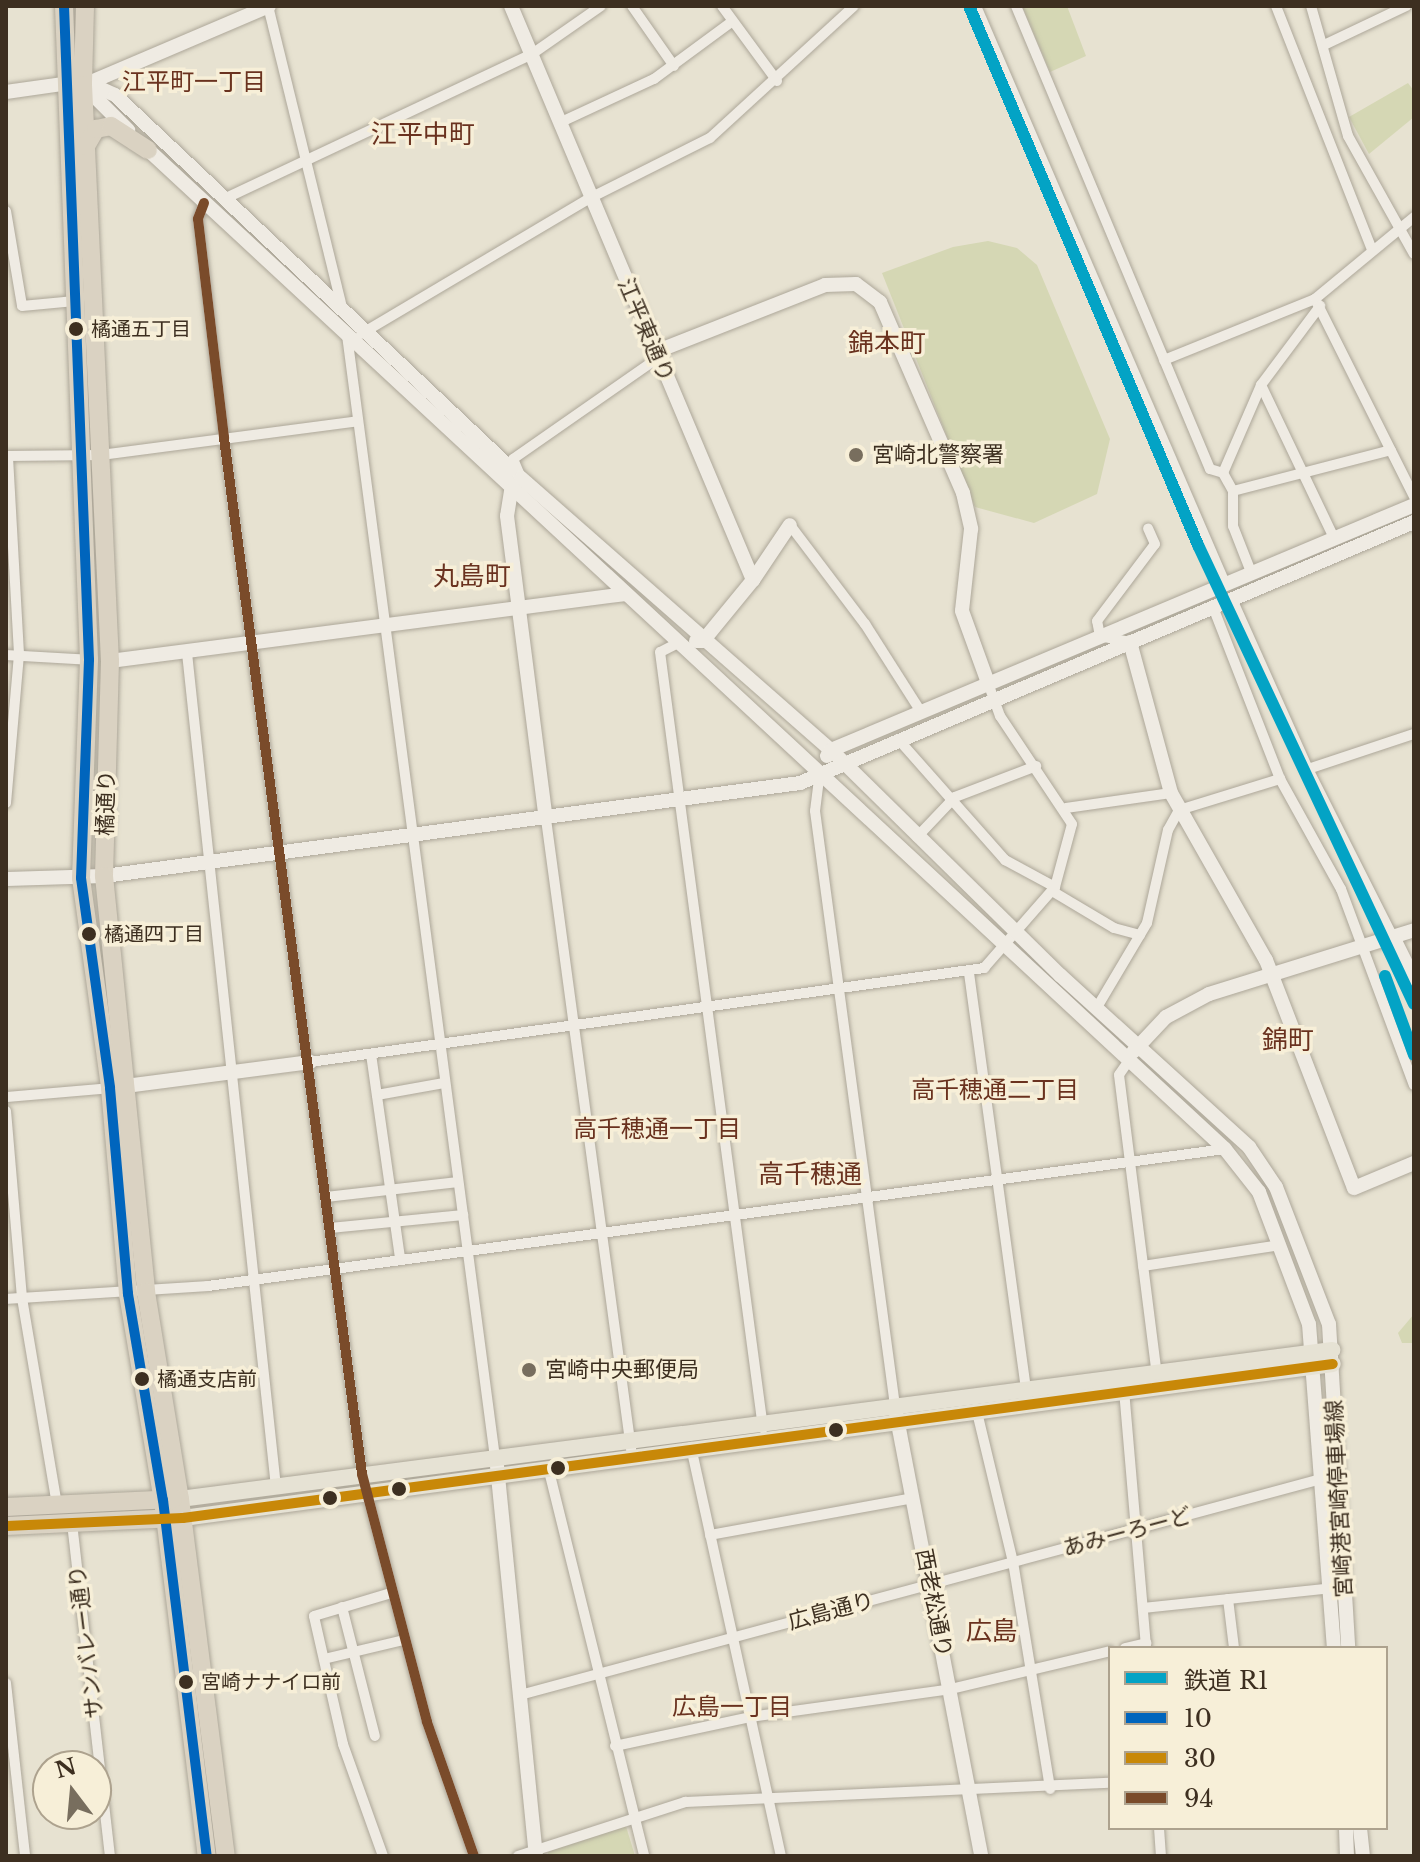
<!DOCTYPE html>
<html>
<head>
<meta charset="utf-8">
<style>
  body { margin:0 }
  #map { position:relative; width:1420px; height:1862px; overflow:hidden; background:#e7e2d1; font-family:"Libre Baskerville","Noto Sans JP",serif }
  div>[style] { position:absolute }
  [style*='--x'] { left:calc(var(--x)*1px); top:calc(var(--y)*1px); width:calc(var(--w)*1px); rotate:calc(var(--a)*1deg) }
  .green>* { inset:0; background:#d5d7b4 }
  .roads { filter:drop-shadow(0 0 2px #ada799) drop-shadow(0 0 2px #ada799) }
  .street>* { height:10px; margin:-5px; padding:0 5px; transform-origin:5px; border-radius:5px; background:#efebe3 }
  .secondary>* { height:14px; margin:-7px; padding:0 7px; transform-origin:7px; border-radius:7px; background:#efebe3 }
  .primary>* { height:16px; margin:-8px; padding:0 8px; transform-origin:8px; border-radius:8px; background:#e6e2d4 }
  .highway>* { height:18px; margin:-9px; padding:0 9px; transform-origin:9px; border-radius:9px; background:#dad2c2 }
  .bus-1>* { height:10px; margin:-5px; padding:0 5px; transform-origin:5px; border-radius:5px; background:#0065bd }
  .bus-2>* { height:10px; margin:-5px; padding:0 5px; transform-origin:5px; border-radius:5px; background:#c88808 }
  .bus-3>* { height:10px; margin:-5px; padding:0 5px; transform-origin:5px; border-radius:5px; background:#7a4b2a }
  .rail-1>* { height:12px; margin:-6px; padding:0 6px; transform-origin:6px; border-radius:6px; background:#03a3c5 }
  .dots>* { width:22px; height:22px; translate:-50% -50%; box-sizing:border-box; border:4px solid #f7efd8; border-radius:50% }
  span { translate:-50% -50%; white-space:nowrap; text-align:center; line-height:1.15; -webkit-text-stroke:7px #f7efd8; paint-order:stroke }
  .bus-label { font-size:20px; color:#3d2f20 }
  .left { translate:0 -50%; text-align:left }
  .street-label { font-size:22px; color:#3d2f20 }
  .poi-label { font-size:22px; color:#3d2f20 }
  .neighbourhood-label { font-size:24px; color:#6a321f }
  .quarter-label { font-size:26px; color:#6a321f }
  .frame { position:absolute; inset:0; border:8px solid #3d2f20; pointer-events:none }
  .legend { position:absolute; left:1108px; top:1646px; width:280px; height:184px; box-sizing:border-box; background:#f7efd8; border:2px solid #ada28e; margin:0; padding:10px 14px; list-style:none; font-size:24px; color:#3d2f20 }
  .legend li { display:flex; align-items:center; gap:16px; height:40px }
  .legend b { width:40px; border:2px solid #ada28e }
  .north { position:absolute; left:32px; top:1750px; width:80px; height:80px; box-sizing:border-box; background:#f7efd8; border:2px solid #ada28e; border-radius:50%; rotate:344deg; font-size:22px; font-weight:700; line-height:32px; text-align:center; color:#3d2f20 }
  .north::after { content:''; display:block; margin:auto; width:28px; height:36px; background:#786e5e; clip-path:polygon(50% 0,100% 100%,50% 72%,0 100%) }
</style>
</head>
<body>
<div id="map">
  <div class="green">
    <i style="clip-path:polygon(1022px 6px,1067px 6px,1086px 56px,1050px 72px)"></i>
    <i style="clip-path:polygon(1408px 83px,1414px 91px,1414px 117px,1369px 154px,1349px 117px)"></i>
    <i style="clip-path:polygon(988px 241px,1017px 248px,1037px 265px,1110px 439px,1097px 494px,1034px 523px,975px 507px,882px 273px,953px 247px)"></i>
    <i style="clip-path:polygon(1414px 1314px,1414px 1343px,1402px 1343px,1398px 1333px)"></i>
    <i style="clip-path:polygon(625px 1823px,635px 1856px,548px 1856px,548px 1852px)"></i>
  </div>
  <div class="roads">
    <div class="street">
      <i style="--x:268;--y:6;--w:310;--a:76.2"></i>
      <i style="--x:632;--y:6;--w:73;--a:55"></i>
      <i style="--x:722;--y:6;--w:93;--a:53.7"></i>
      <i style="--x:976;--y:6;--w:628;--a:66.66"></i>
      <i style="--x:1016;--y:6;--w:502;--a:67.27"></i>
      <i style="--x:1210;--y:469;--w:14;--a:17"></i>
      <i style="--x:1223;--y:473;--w:21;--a:61"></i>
      <i style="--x:1233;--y:491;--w:35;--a:90"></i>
      <i style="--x:1233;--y:526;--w:49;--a:68.6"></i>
      <i style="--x:1276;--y:6;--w:262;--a:68.5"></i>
      <i style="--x:1311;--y:6;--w:135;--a:74.1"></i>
      <i style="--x:1348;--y:136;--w:135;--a:60.8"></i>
      <i style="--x:1324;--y:45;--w:91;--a:-25.4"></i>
      <i style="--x:559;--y:123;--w:105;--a:-24.9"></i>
      <i style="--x:654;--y:79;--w:94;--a:-36.4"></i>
      <i style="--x:224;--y:199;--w:340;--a:-25.2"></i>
      <i style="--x:532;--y:54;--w:84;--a:-34.8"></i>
      <i style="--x:204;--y:203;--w:17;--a:111"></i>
      <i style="--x:198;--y:219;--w:221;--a:83.2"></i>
      <i style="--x:224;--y:438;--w:1045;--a:82.41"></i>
      <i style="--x:362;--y:1474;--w:256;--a:75.3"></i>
      <i style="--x:427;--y:1722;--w:142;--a:70.7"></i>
      <i style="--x:6;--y:211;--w:96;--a:80.4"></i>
      <i style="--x:22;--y:306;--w:53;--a:-5.4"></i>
      <i style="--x:1315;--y:299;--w:221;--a:63.4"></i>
      <i style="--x:361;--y:334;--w:266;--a:-30.7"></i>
      <i style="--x:590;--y:198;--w:134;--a:-26.6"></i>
      <i style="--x:710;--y:138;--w:195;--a:-42.5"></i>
      <i style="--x:347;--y:335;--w:1133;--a:82.49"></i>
      <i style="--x:1164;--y:360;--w:163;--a:-22"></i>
      <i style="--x:1315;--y:299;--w:129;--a:-39.6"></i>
      <i style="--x:1261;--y:385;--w:170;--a:64.5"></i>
      <i style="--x:6;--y:456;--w:95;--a:-0.6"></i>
      <i style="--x:101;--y:455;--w:259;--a:-7.5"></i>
      <i style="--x:519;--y:473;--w:15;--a:-113"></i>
      <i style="--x:513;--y:459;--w:177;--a:-34.9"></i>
      <i style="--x:1223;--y:473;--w:96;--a:-66.6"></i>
      <i style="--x:1261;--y:385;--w:99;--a:-53.2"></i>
      <i style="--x:1233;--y:491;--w:163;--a:-14.5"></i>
      <i style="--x:790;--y:525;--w:124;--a:52.9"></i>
      <i style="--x:865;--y:624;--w:104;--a:57.5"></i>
      <i style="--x:1232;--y:599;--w:186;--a:65.9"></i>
      <i style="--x:1308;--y:769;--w:188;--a:63.2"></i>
      <i style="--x:1213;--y:607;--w:185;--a:68.7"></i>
      <i style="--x:1280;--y:779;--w:126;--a:61"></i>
      <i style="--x:1341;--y:889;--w:209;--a:69.6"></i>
      <i style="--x:680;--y:642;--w:22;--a:153"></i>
      <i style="--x:660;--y:652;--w:783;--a:82.44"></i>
      <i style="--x:1130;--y:642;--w:31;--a:-169"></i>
      <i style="--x:1100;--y:636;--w:15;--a:-101"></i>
      <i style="--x:1097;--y:621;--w:96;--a:-53"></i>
      <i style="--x:1155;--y:544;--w:17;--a:-114"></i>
      <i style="--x:187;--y:653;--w:839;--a:83.91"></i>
      <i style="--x:6;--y:655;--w:86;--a:3.3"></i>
      <i style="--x:898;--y:739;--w:162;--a:48.5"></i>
      <i style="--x:1005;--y:860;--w:57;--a:28.4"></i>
      <i style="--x:1308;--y:769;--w:112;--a:-18.3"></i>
      <i style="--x:820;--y:771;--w:40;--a:97.1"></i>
      <i style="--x:815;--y:811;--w:600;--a:82.34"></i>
      <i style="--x:6;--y:803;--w:150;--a:-85"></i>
      <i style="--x:19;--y:654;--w:198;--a:-93.2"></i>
      <i style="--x:1066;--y:808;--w:106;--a:-8.1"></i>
      <i style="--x:546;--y:819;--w:643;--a:82.31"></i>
      <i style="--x:917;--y:837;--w:55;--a:-46.5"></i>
      <i style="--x:955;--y:797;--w:87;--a:-20.9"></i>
      <i style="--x:1052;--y:891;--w:72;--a:30.8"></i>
      <i style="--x:1114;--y:928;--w:27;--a:15"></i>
      <i style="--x:969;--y:973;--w:426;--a:82.2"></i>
      <i style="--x:1096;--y:1009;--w:100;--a:-59.3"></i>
      <i style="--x:1147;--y:923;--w:95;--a:-77.3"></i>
      <i style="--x:1168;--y:830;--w:23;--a:-61"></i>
      <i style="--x:1179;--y:810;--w:106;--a:-17.1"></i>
      <i style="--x:371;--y:1054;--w:207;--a:81.9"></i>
      <i style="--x:1130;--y:1059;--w:19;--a:125"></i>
      <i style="--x:1119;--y:1075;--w:303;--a:82.8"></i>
      <i style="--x:310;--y:1062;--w:681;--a:-7.94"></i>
      <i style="--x:984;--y:968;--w:108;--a:-48.8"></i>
      <i style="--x:1055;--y:887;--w:65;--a:-74.9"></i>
      <i style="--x:1072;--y:824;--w:130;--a:-123.7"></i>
      <i style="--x:1000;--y:716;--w:35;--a:-110"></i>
      <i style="--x:377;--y:1095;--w:68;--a:-10.2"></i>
      <i style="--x:6;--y:1097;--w:104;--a:-4.9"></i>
      <i style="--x:6;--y:1111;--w:188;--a:85.1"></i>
      <i style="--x:22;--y:1298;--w:210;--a:80.4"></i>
      <i style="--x:326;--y:1197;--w:133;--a:-6.5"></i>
      <i style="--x:330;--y:1228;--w:134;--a:-5.6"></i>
      <i style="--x:1143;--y:1266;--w:139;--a:-8.7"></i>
      <i style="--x:6;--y:1299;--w:202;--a:-3.7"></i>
      <i style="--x:208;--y:1286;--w:1026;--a:-7.67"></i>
      <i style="--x:1124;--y:1390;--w:259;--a:85.1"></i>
      <i style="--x:976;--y:1408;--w:158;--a:76.5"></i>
      <i style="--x:1013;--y:1562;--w:230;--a:80.7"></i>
      <i style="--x:691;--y:1447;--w:419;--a:77.6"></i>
      <i style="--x:548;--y:1467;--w:401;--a:76.1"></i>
      <i style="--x:72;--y:1523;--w:335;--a:83.5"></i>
      <i style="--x:710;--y:1535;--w:206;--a:-10.3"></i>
      <i style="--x:1228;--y:1599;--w:49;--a:83"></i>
      <i style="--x:342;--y:1607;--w:133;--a:75.7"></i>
      <i style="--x:1143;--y:1608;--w:202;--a:-6"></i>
      <i style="--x:1125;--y:1648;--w:22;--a:-13"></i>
      <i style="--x:324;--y:1659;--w:82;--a:-13.4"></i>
      <i style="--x:6;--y:1683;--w:174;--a:83.7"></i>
      <i style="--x:520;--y:1695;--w:834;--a:-15.09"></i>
      <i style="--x:615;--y:1746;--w:138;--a:-12.1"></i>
      <i style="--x:750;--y:1717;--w:203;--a:-7.9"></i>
      <i style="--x:951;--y:1689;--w:163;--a:-13.4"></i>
      <i style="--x:1159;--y:1828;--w:28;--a:86"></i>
      <i style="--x:383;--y:1856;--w:119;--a:-109.7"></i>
      <i style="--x:343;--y:1744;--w:131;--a:-102.8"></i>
      <i style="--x:314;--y:1616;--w:80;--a:-16.6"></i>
      <i style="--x:518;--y:1856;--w:176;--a:-17.9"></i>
      <i style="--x:685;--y:1802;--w:425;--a:-2.6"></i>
    </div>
    <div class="secondary">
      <i style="--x:511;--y:6;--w:623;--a:67.14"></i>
      <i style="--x:83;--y:85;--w:64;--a:45"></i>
      <i style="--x:84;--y:85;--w:201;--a:-23.1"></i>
      <i style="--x:6;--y:92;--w:58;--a:-8"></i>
      <i style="--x:63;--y:84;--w:34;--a:5"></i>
      <i style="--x:97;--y:87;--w:20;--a:24"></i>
      <i style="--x:115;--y:95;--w:558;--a:43.33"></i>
      <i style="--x:521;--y:478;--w:412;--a:41.3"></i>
      <i style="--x:831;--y:750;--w:321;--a:44.5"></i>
      <i style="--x:1060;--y:975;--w:256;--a:42.3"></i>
      <i style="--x:1249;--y:1147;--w:48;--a:56"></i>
      <i style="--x:1276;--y:1187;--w:147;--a:68.9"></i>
      <i style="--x:1329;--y:1324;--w:325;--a:86.6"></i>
      <i style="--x:143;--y:145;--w:1476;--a:42.86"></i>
      <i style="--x:1225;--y:1149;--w:55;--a:51.7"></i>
      <i style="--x:1259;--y:1192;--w:141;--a:69.3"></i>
      <i style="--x:1309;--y:1324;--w:325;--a:85.6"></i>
      <i style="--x:655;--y:352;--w:183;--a:-21.5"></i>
      <i style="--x:825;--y:285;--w:31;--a:-2"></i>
      <i style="--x:856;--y:284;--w:30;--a:37"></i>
      <i style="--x:880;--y:302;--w:208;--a:66.5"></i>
      <i style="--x:963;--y:493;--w:37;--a:77"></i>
      <i style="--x:971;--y:529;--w:82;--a:96.3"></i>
      <i style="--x:962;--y:611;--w:77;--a:70.1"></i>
      <i style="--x:511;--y:491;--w:25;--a:99"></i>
      <i style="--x:507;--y:516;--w:305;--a:82.7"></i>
      <i style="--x:696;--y:641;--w:7;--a:0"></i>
      <i style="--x:703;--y:641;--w:79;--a:-50.7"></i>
      <i style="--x:753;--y:580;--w:66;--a:-56.1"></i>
      <i style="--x:1130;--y:642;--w:156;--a:74.8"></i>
      <i style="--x:1171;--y:793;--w:192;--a:60.4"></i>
      <i style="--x:1266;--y:960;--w:244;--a:68.9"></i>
      <i style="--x:1354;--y:1188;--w:65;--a:-22.6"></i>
      <i style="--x:110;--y:661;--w:520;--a:-7.4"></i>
      <i style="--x:827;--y:756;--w:7;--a:-56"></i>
      <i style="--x:831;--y:750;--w:632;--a:-22.79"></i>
      <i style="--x:6;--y:879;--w:98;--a:-1.8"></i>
      <i style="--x:104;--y:876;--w:702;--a:-7.61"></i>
      <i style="--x:800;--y:783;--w:667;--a:-23.03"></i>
      <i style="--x:1393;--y:937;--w:47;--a:63.4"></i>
      <i style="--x:1133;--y:1052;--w:48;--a:-46.7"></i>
      <i style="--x:1166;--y:1017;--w:49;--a:-28.1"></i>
      <i style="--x:1209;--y:994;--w:215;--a:-17.3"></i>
      <i style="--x:118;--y:1087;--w:194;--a:-7.4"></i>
      <i style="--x:896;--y:1413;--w:451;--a:79.1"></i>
      <i style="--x:497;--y:1466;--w:392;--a:84.3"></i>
      <i style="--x:1346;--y:1828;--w:28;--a:88"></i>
      <i style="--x:1360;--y:1828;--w:28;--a:84"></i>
    </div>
    <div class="primary">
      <i style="--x:180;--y:1499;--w:1162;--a:-7.37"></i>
      <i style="--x:183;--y:1518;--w:1160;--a:-7.63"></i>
    </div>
    <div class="highway">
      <i style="--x:64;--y:6;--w:654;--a:87.81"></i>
      <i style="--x:89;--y:660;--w:218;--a:92.1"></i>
      <i style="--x:81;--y:878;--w:212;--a:82.1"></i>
      <i style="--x:110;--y:1088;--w:207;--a:85"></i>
      <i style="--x:128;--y:1294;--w:209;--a:80.4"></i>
      <i style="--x:163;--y:1500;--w:359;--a:83"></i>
      <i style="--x:85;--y:6;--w:79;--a:91.5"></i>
      <i style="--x:83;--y:85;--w:577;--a:87.32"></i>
      <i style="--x:110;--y:661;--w:215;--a:91.6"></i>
      <i style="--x:104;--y:876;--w:418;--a:84.2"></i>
      <i style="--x:146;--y:1292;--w:210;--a:80.7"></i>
      <i style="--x:180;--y:1499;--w:360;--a:82.7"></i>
      <i style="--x:86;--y:146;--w:20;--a:-60"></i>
      <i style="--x:96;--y:129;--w:15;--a:-11"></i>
      <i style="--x:111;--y:126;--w:44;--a:33"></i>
      <i style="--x:6;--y:1507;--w:167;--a:-2.7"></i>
      <i style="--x:6;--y:1526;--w:170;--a:-2.7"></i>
    </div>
  </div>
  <div class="bus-1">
    <i style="--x:64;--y:6;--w:654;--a:87.81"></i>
    <i style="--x:89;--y:660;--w:218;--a:92.1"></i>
    <i style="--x:81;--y:878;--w:212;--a:82.1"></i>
    <i style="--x:110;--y:1088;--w:207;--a:85"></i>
    <i style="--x:128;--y:1294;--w:209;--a:80.4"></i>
    <i style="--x:163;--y:1500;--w:359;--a:83"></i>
  </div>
  <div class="bus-2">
    <i style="--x:6;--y:1526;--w:177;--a:-2.6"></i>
    <i style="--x:183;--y:1518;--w:1160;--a:-7.63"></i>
  </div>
  <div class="bus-3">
    <i style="--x:204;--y:203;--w:17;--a:111"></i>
    <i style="--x:198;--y:219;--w:221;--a:83.2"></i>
    <i style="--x:224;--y:438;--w:1045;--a:82.41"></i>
    <i style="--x:362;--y:1474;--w:256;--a:75.3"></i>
    <i style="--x:427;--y:1722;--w:142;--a:70.7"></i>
  </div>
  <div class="rail-1">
    <i style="--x:969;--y:6;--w:586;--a:66.98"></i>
    <i style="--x:1198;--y:545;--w:507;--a:64.8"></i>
    <i style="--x:1385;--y:976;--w:84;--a:69.8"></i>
  </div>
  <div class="dots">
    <i style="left:76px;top:329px;background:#3d2f20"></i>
    <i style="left:856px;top:455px;background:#786e5e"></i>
    <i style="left:89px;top:934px;background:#3d2f20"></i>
    <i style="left:529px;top:1370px;background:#786e5e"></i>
    <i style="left:142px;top:1379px;background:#3d2f20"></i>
    <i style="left:836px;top:1430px;background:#3d2f20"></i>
    <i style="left:558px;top:1468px;background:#3d2f20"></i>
    <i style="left:399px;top:1489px;background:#3d2f20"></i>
    <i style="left:330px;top:1498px;background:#3d2f20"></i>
    <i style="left:186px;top:1682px;background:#3d2f20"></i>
  </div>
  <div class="bus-label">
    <span class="left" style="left:91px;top:329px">橘通五丁目</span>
    <span class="left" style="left:104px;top:934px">橘通四丁目</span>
    <span class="left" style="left:157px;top:1379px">橘通支店前</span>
    <span class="left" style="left:201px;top:1682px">宮崎ナナイロ前</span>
  </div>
  <div class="street-label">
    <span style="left:646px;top:330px;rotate:67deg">江平東通り</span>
    <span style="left:106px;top:803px;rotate:-88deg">橘通り</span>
    <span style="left:1339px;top:1499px;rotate:-93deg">宮崎港宮崎停車場線</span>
    <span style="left:1127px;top:1532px;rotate:-15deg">あみーろーど</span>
    <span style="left:934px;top:1603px;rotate:79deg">西老松通り</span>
    <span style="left:831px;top:1611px;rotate:-15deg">広島通り</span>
    <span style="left:86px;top:1642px;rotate:-97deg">サンバレー通り</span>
  </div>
  <div class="poi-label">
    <span class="left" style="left:872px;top:455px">宮崎北警察署</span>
    <span class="left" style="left:545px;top:1370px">宮崎中央郵便局</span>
  </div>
  <div class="neighbourhood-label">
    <span style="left:194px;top:82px">江平町一丁目</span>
    <span style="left:995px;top:1090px">高千穂通二丁目</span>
    <span style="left:657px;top:1129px">高千穂通一丁目</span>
    <span style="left:732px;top:1707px">広島一丁目</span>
  </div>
  <div class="quarter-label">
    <span style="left:423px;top:135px">江平中町</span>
    <span style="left:887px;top:344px">錦本町</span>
    <span style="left:472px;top:577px">丸島町</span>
    <span style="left:1288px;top:1041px">錦町</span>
    <span style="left:810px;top:1175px">高千穂通</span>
    <span style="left:992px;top:1632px">広島</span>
  </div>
  <div class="frame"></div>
  <ul class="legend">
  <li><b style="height:10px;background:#03a3c5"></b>鉄道 R1</li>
  <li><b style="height:10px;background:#0065bd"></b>10</li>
  <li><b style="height:10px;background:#c88808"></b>30</li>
  <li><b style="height:10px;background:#7a4b2a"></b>94</li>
  </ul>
  <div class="north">N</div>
</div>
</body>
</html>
